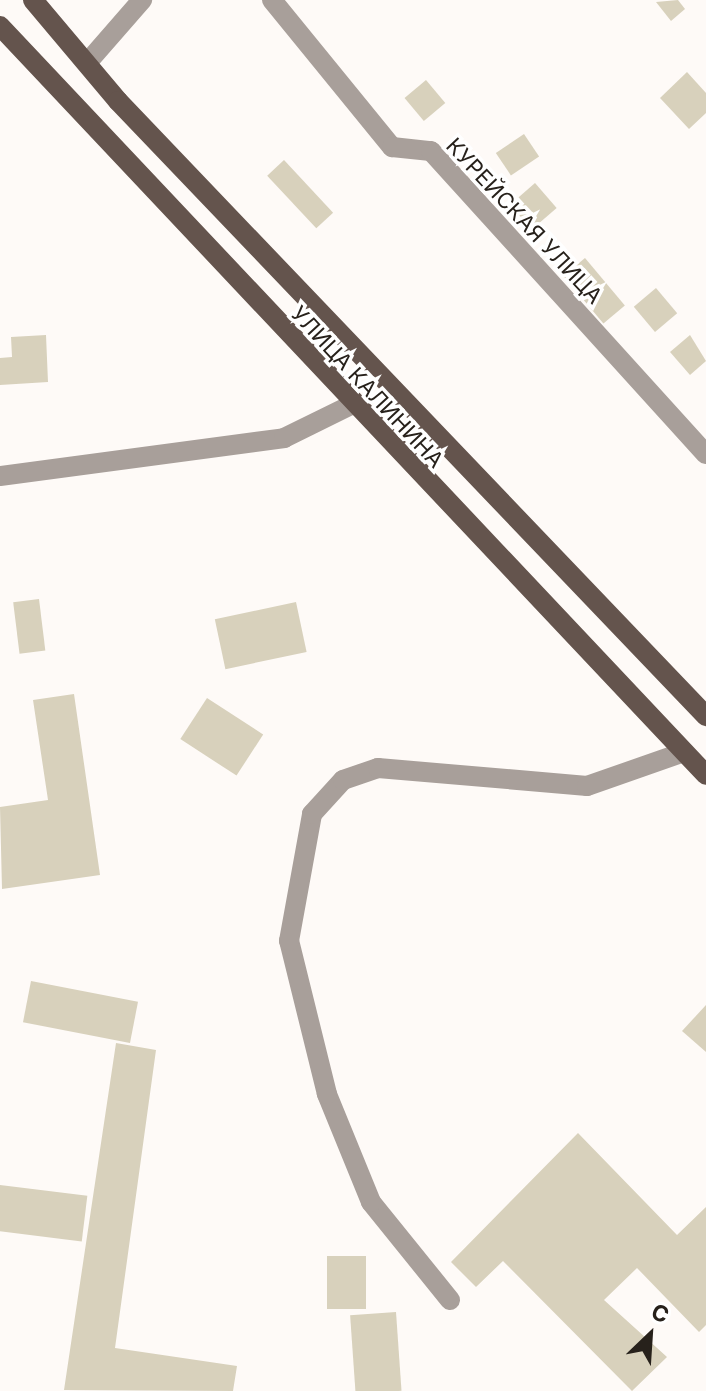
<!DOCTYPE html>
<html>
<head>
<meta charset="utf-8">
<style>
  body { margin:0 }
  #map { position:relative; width:706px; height:1391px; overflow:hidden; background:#fefaf7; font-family:Inter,sans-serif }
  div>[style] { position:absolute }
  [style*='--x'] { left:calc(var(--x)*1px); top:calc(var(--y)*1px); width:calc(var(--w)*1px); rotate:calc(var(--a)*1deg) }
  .building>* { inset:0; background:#d8d1bc; transform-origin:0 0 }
  .minor>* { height:20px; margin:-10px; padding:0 10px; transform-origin:10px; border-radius:10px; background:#a89f9a }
  .major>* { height:20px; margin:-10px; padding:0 10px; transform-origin:10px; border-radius:10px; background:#64544d }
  span { translate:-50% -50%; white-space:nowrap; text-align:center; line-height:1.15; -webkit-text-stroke:7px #fff; paint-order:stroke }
  .street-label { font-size:22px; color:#27211b }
  .north { position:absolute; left:610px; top:1295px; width:80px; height:80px; -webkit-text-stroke:6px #fff; paint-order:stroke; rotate:25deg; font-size:22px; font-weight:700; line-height:32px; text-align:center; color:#27211b }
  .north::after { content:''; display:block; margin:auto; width:28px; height:36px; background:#27211b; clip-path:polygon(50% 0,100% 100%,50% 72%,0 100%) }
</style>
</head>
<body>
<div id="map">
  <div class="building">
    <i style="clip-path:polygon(678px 0,685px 9px,671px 21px,656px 2px)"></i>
    <i style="clip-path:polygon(687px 72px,706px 93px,706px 113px,689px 129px,660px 98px)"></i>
    <i style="left:426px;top:80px;width:30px;height:28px;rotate:50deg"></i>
    <i style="left:524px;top:134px;width:27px;height:34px;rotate:56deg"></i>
    <i style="left:284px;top:160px;width:72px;height:23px;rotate:47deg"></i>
    <i style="left:535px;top:183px;width:33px;height:33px;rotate:49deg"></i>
    <i style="left:585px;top:258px;width:62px;height:28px;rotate:50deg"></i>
    <i style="left:656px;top:288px;width:33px;height:29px;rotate:50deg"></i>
    <i style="clip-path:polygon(46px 335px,48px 382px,0 385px,0 358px,12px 357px,11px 337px)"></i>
    <i style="clip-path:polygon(690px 335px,706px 361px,690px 375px,670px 352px)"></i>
    <i style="left:39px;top:599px;width:52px;height:26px;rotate:83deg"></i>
    <i style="left:296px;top:602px;width:51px;height:83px;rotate:78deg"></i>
    <i style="clip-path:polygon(74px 694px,100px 875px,2px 889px,0 807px,48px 800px,33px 700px)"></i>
    <i style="left:207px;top:698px;width:67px;height:49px;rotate:33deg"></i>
    <i style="left:31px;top:981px;width:109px;height:42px;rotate:11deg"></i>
    <i style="clip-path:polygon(706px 1005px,706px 1052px,682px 1031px)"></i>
    <i style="clip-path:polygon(116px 1043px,156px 1050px,115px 1348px,237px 1366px,233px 1391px,64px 1390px)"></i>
    <i style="clip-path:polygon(578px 1133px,677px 1235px,706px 1207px,706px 1325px,699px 1332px,637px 1268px,604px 1300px,667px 1357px,632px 1391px,503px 1261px,476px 1287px,451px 1262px)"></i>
    <i style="left:0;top:1185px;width:88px;height:46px;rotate:7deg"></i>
    <i style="left:327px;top:1256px;width:39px;height:53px"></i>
    <i style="left:396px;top:1312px;width:79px;height:46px;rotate:86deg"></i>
  </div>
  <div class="minor">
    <i style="--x:272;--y:0;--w:190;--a:50.8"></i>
    <i style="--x:392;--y:147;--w:39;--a:6"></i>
    <i style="--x:431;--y:151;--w:409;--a:47.8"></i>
    <i style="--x:87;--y:63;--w:84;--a:-48.9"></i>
    <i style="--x:0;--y:476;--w:287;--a:-7.6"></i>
    <i style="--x:284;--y:438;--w:75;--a:-26.2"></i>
    <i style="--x:450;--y:1300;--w:126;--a:-128.9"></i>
    <i style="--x:371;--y:1202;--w:117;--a:-112.2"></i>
    <i style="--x:327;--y:1094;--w:158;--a:-103.9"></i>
    <i style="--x:289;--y:941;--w:129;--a:-79.7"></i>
    <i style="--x:312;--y:814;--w:46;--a:-47.6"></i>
    <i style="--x:343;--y:780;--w:37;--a:-19"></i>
    <i style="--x:378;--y:768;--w:210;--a:4.9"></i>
    <i style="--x:587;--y:786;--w:103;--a:-19.3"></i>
  </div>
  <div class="major">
    <i style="--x:33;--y:0;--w:132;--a:49.9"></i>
    <i style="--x:118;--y:101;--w:851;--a:46.29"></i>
    <i style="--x:0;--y:26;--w:1029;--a:46.69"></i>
  </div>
  <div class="street-label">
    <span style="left:524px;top:221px;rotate:47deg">КУРЕЙСКАЯ УЛИЦА</span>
    <span style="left:367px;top:387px;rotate:47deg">УЛИЦА КАЛИНИНА</span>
  </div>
  <div class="north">С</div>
</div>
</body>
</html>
